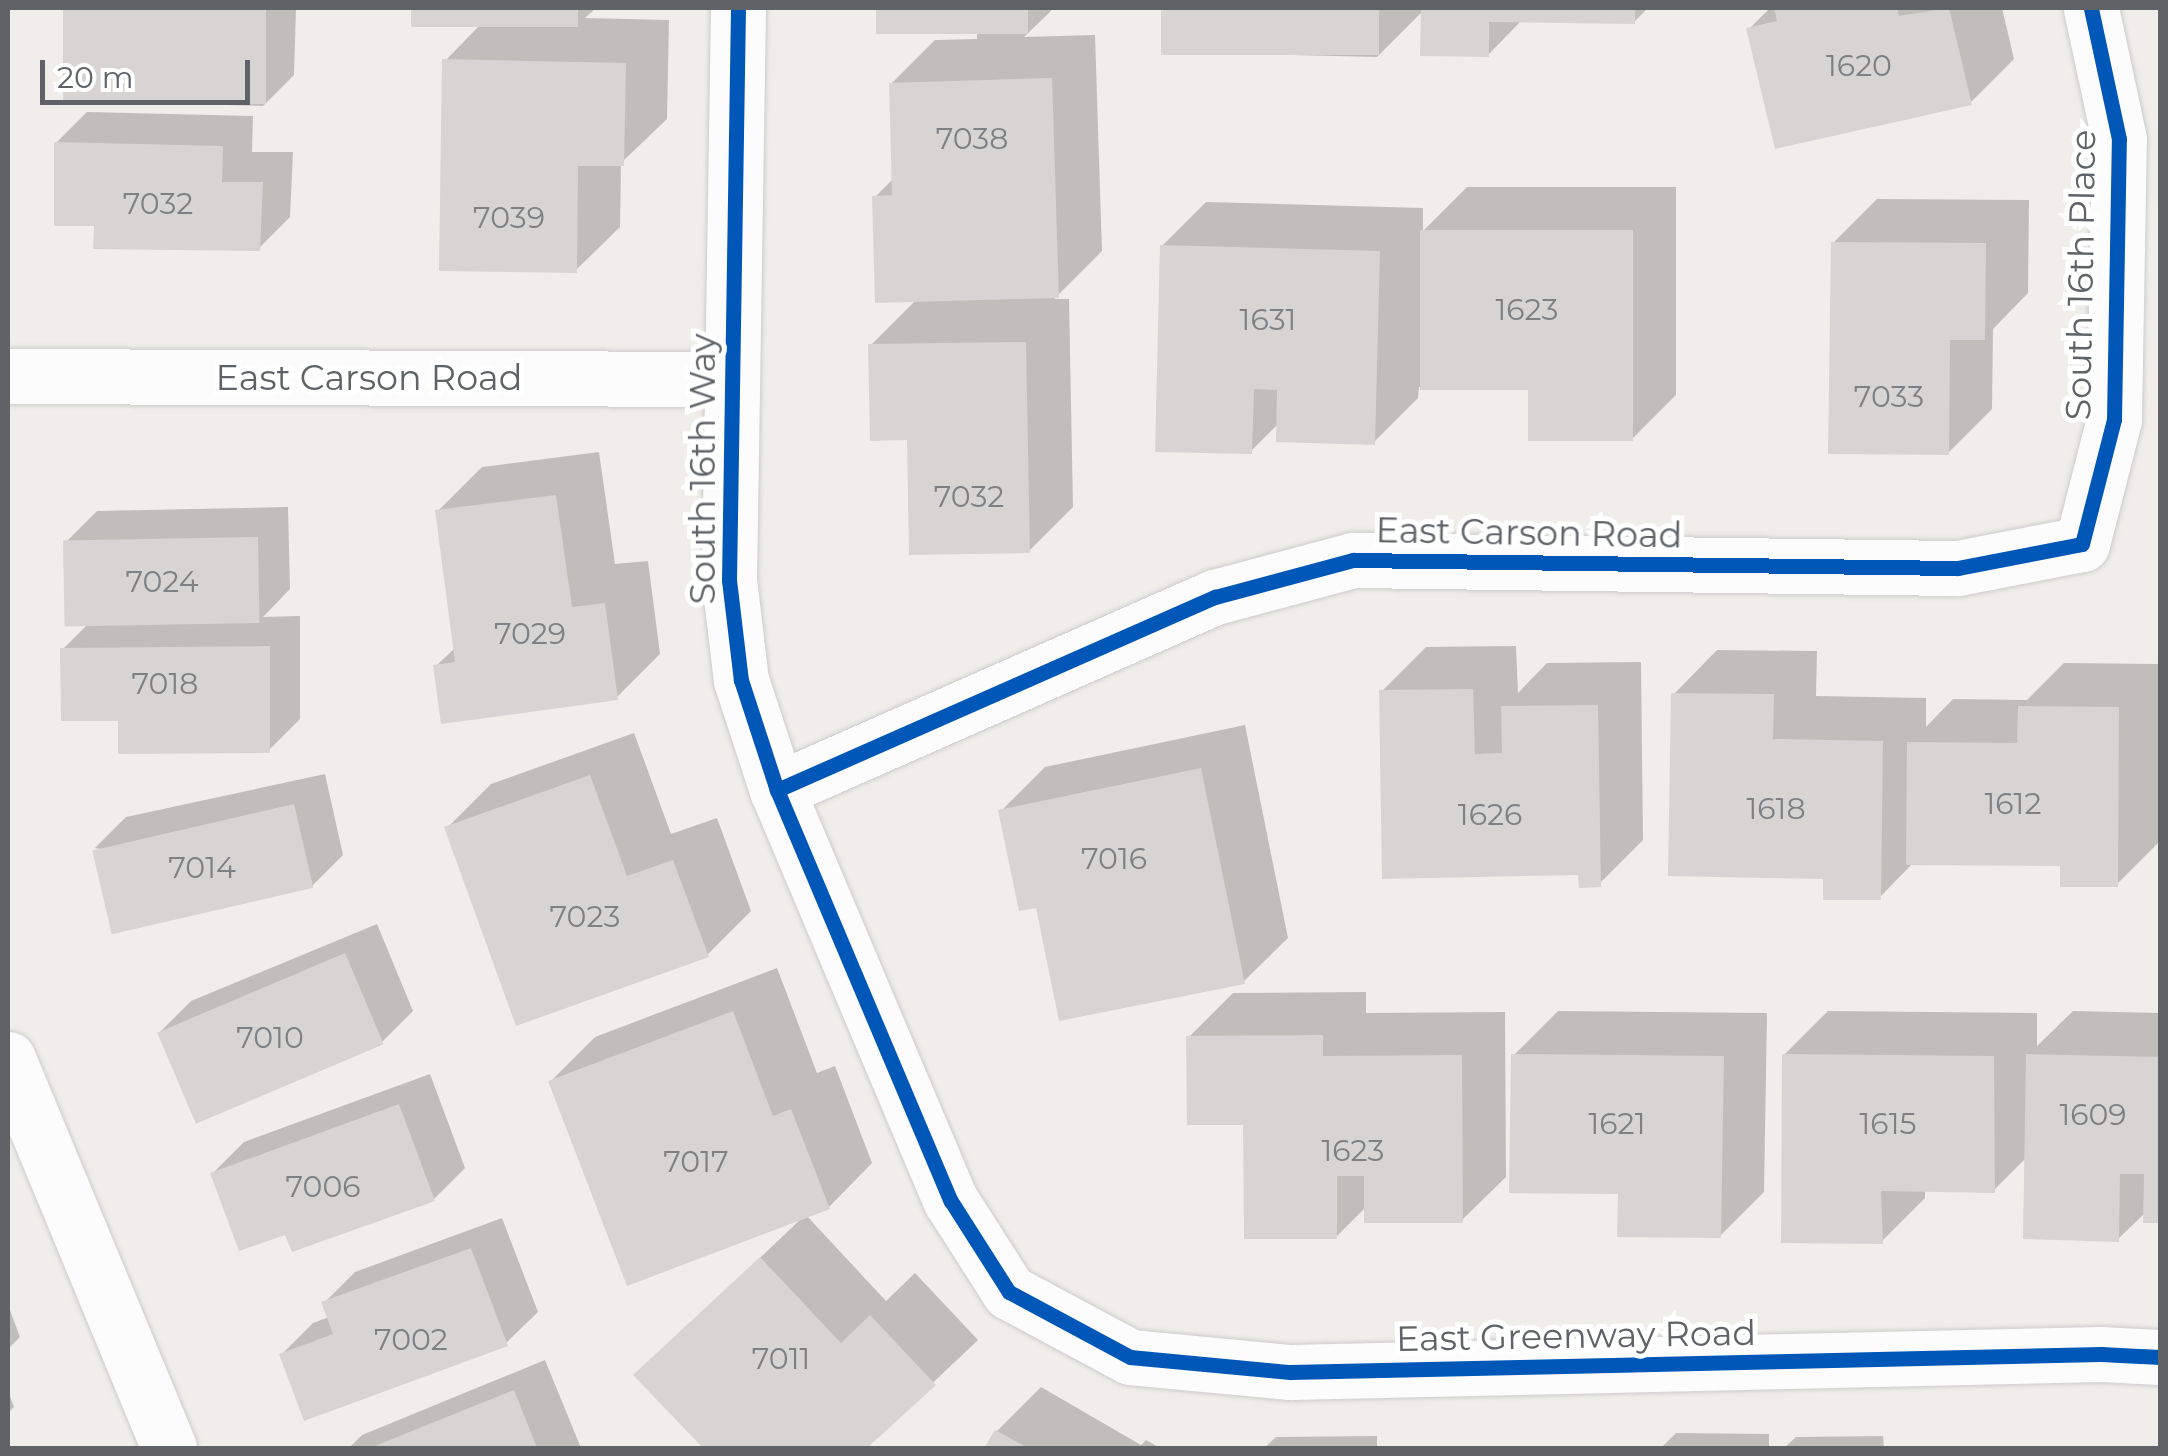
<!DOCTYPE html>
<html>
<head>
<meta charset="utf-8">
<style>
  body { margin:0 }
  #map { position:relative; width:2168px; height:1456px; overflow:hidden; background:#efeeea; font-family:Montserrat,sans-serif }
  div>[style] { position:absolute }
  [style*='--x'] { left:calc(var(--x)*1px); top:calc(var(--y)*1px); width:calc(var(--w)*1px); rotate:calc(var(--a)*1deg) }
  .shadow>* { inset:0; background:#0003 }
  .building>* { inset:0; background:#d6d5d3; transform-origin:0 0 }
  .roads { filter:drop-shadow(0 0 2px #cbcccc) drop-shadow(0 0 2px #cbcccc) }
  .minor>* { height:55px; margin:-27.5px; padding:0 27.5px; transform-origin:27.5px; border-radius:27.5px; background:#fdfcfc }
  .cycleway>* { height:15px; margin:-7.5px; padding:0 7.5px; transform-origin:7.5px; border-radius:7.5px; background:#0057b8 }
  span { translate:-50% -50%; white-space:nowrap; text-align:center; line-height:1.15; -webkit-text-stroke:10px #fff; paint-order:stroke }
  .number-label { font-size:30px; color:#7e8184 }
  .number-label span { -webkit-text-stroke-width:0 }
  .street-label { font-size:35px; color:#5f6368 }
  .frame { position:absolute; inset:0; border:10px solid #5f6368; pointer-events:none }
  .scale { position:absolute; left:40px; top:60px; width:210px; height:45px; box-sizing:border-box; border:5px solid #5f6368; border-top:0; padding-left:12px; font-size:30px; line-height:35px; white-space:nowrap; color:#5f6368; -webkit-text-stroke:8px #fff; paint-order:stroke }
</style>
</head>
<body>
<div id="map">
  <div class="shadow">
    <i style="clip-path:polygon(66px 8px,296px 8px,294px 75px,263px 106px,64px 101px)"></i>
    <i style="clip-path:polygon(414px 8px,596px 8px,585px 18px,669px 20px,667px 119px,621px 163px,620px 227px,576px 270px,445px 61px,480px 25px,414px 24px)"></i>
    <i style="clip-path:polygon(878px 8px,1054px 8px,1024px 37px,1095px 35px,1102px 251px,1054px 299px,1069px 299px,1073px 507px,1029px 551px,910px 437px,871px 345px,916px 300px,875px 197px,894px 178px,891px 84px,935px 40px,977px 39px,977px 34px,878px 31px)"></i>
    <i style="clip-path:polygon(1164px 8px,1648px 8px,1634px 22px,1522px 20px,1488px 55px,1423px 11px,1377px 57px,1162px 52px)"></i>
    <i style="clip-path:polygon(1770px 8px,2002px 8px,2014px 59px,1970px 103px,1749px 29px)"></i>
    <i style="clip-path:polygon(87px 112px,253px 116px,252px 152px,293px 152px,290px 217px,259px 248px,56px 143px)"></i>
    <i style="clip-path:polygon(1467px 187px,1676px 187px,1676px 395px,1632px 439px,1531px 387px,1419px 387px,1418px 398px,1374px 442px,1279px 423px,1251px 451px,1162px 246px,1206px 202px,1423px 208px,1423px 231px)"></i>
    <i style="clip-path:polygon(1877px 199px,2029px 200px,2028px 293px,1993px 329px,1992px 409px,1948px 453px,1833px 243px)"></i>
    <i style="clip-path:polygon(599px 452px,615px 564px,648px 561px,660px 654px,616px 698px,436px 666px,456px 647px,438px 511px,482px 467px)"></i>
    <i style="clip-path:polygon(288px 507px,290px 589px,263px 617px,300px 616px,300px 719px,269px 750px,121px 719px,63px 649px,88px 624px,66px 542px,97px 511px)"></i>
    <i style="clip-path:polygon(1516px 646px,1518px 693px,1547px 663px,1641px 662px,1643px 840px,1599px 884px,1580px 873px,1382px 691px,1426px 647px)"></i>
    <i style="clip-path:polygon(1717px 650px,1817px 651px,1816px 696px,1926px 698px,1926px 727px,1953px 699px,2027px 700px,2064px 663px,2160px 664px,2160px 841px,2117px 884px,2062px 863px,1914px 862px,1880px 897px,1825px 876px,1674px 694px)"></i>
    <i style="clip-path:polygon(1245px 725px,1288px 938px,1244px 981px,1038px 905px,1001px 811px,1045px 767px)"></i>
    <i style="clip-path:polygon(634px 733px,671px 834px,717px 818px,751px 911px,707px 955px,447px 828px,491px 784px)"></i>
    <i style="clip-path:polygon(325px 774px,343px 855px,312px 886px,95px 848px,126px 817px)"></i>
    <i style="clip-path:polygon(377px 924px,413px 1011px,382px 1042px,160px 1032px,191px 1001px)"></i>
    <i style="clip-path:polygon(777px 968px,817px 1073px,835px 1066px,872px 1163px,829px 1207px,806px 1215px,886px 1301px,915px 1273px,978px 1340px,864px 1448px,706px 1448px,637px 1375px,804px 1216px,551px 1081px,595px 1037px)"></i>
    <i style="clip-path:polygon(1366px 992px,1366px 1013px,1505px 1012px,1506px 1177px,1462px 1220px,1366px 1207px,1336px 1237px,1246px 1122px,1189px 1037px,1233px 993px)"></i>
    <i style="clip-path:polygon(1558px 1011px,1767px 1013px,1764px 1192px,1720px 1236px,1621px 1191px,1514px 1055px)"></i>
    <i style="clip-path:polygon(1828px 1011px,2037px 1013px,2037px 1046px,2073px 1011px,2160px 1013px,2160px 1221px,2146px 1221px,2146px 1212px,2118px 1239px,2027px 1157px,1994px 1190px,1925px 1189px,1925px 1198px,1881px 1242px,1784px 1055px)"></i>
    <i style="clip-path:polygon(430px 1074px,465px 1168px,434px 1199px,286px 1232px,213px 1173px,244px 1142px)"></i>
    <i style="clip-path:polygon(502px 1218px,538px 1312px,506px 1343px,282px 1354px,313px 1323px,329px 1317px,324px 1303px,355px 1272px)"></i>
    <i style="clip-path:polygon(8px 1305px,20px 1337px,8px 1349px)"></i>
    <i style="clip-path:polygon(545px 1360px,581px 1448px,349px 1448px,362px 1435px)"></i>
    <i style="clip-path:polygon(1041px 1387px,1141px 1445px,1146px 1440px,1160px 1448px,987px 1448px,997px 1431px)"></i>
    <i style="clip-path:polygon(8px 1391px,14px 1407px,8px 1413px)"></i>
    <i style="clip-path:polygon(1676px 1433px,1769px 1434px,1769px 1448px,1661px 1448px)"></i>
    <i style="clip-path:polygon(1377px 1436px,1377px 1448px,1264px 1448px,1276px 1437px)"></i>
    <i style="clip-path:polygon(1883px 1436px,1884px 1448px,1784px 1448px,1796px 1437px)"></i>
  </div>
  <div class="building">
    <i style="left:63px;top:8px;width:203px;height:96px"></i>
    <i style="left:411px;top:8px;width:167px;height:19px"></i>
    <i style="left:876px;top:8px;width:152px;height:26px"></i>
    <i style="left:1161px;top:8px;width:218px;height:47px"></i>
    <i style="clip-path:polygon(1421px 8px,1635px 8px,1635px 24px,1489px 22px,1489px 57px,1420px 56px)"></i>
    <i style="clip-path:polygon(1774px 8px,1897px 8px,1899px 16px,1949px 8px,1972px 105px,1775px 149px,1746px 28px,1777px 21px)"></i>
    <i style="clip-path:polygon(442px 59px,626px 63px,624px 166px,578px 166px,577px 273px,439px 271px)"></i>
    <i style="clip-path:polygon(1052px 78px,1059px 298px,875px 303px,872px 196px,892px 195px,889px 83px)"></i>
    <i style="clip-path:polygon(54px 142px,223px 146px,222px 182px,263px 182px,260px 251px,93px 249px,94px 226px,54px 226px)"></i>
    <i style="clip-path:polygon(1420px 230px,1633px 230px,1633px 441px,1528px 441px,1528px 390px,1420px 390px)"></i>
    <i style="clip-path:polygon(1831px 242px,1986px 243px,1985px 340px,1950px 340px,1949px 455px,1828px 454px)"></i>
    <i style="clip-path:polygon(1160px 245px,1380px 251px,1375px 445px,1276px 442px,1277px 390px,1254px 389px,1252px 454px,1155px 452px)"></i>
    <i style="clip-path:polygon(1026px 342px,1030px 553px,909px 555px,907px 440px,870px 441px,868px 344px)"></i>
    <i style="clip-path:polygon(556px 495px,572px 607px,605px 603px,618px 700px,441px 724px,433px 665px,455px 662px,435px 510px)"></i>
    <i style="left:258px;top:537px;width:86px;height:195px;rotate:89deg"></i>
    <i style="clip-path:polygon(270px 646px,270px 753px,118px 754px,118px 721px,61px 721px,60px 648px)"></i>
    <i style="clip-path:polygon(1473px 689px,1475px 754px,1502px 753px,1501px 706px,1598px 705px,1601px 887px,1579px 888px,1578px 875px,1382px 879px,1379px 690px)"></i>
    <i style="clip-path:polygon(1671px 693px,1774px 694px,1773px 739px,1883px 741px,1881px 900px,1823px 900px,1823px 879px,1668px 876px)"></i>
    <i style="clip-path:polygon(2018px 706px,2119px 707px,2118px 887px,2060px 887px,2060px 866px,1906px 865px,1907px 742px,2017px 743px)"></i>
    <i style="clip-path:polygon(1201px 768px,1245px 984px,1059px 1021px,1036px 908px,1019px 911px,998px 810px)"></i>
    <i style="clip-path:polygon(590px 775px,627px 876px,673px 860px,709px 957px,516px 1026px,444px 827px)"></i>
    <i style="left:294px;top:804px;width:86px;height:207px;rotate:77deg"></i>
    <i style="left:345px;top:953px;width:99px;height:204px;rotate:67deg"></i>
    <i style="clip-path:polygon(733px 1011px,773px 1116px,791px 1109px,830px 1209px,627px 1286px,548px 1081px)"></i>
    <i style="clip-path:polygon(1323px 1035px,1323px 1056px,1462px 1055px,1463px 1223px,1364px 1223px,1364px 1176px,1337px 1176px,1337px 1239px,1244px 1239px,1243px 1125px,1187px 1125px,1186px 1036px)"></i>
    <i style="clip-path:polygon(1511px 1054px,1724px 1056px,1721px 1238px,1617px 1237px,1618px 1194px,1509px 1193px)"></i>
    <i style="clip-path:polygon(1782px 1054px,1994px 1056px,1995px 1193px,1881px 1191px,1883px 1244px,1781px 1243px)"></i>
    <i style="clip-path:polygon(2026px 1054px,2160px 1057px,2160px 1223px,2143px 1223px,2144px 1174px,2120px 1174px,2119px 1242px,2023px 1239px)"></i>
    <i style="clip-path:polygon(399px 1104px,435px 1201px,292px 1252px,285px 1235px,239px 1251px,210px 1173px)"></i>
    <i style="clip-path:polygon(471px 1248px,508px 1346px,304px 1421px,279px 1354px,333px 1334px,321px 1302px)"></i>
    <i style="clip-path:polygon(760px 1257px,841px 1343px,870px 1315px,936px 1385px,867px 1448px,703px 1448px,633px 1375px)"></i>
    <i style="clip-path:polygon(514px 1390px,537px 1448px,370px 1448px)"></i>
    <i style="clip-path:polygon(995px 1430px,1028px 1448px,984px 1448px)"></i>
  </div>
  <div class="roads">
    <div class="minor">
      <i style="--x:738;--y:8;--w:572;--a:90.9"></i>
      <i style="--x:729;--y:580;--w:101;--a:83.2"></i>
      <i style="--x:741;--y:680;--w:116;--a:71.9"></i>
      <i style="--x:777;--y:790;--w:446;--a:67.1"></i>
      <i style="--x:951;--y:1201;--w:108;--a:57.5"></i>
      <i style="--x:1009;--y:1292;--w:137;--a:28.2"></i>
      <i style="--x:1130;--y:1357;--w:161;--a:5.4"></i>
      <i style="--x:1290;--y:1372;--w:811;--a:-1.27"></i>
      <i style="--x:2101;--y:1354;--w:59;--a:2.9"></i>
      <i style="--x:8;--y:376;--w:722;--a:0.24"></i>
      <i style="--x:777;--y:790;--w:479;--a:-23.8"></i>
      <i style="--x:1215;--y:597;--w:143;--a:-15"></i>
      <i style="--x:1353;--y:560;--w:605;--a:0.76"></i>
      <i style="--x:1958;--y:568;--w:126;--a:-11"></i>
      <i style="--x:2082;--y:544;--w:129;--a:-75.6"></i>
      <i style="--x:2114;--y:419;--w:280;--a:-89"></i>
      <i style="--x:2119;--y:139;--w:134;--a:-102.1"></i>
      <i style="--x:8;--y:1059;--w:421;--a:67.5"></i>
    </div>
  </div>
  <div class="cycleway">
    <i style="--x:738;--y:8;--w:572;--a:90.9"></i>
    <i style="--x:729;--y:580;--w:101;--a:83.2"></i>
    <i style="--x:741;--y:680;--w:116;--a:71.9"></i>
    <i style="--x:777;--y:790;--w:446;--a:67.1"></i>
    <i style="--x:951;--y:1201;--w:108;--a:57.5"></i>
    <i style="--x:1009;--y:1292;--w:137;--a:28.2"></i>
    <i style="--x:1130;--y:1357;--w:161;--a:5.4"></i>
    <i style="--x:1290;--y:1372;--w:811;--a:-1.27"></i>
    <i style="--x:2101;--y:1354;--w:59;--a:2.9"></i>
    <i style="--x:777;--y:790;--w:479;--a:-23.8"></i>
    <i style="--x:1215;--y:597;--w:143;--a:-15"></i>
    <i style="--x:1353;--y:560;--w:605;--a:0.76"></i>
    <i style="--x:1958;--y:568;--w:126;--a:-11"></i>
    <i style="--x:2082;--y:544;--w:129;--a:-75.6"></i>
    <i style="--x:2114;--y:419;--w:280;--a:-89"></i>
    <i style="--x:2119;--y:139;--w:134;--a:-102.1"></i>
  </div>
  <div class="number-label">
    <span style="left:1859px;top:66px">1620</span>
    <span style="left:972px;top:139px">7038</span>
    <span style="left:158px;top:204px">7032</span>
    <span style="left:509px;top:218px">7039</span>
    <span style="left:1527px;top:310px">1623</span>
    <span style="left:1268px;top:320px">1631</span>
    <span style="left:1889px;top:397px">7033</span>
    <span style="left:969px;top:497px">7032</span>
    <span style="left:162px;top:582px">7024</span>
    <span style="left:530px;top:634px">7029</span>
    <span style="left:165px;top:684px">7018</span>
    <span style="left:2013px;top:804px">1612</span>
    <span style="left:1776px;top:809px">1618</span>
    <span style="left:1490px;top:815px">1626</span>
    <span style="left:1114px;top:859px">7016</span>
    <span style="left:202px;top:868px">7014</span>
    <span style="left:585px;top:917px">7023</span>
    <span style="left:270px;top:1038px">7010</span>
    <span style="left:2093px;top:1115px">1609</span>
    <span style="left:1617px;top:1124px">1621</span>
    <span style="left:1888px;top:1124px">1615</span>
    <span style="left:1353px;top:1151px">1623</span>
    <span style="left:696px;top:1162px">7017</span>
    <span style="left:323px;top:1187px">7006</span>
    <span style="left:411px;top:1340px">7002</span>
    <span style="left:781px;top:1359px">7011</span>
  </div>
  <div class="street-label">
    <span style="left:2081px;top:275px;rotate:-89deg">South 16th Place</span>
    <span style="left:369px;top:378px">East Carson Road</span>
    <span style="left:703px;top:469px;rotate:-90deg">South 16th Way</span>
    <span style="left:1529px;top:533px;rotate:1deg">East Carson Road</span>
    <span style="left:1576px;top:1336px;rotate:-1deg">East Greenway Road</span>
  </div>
  <div class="frame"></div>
  <div class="scale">20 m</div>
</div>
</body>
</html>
